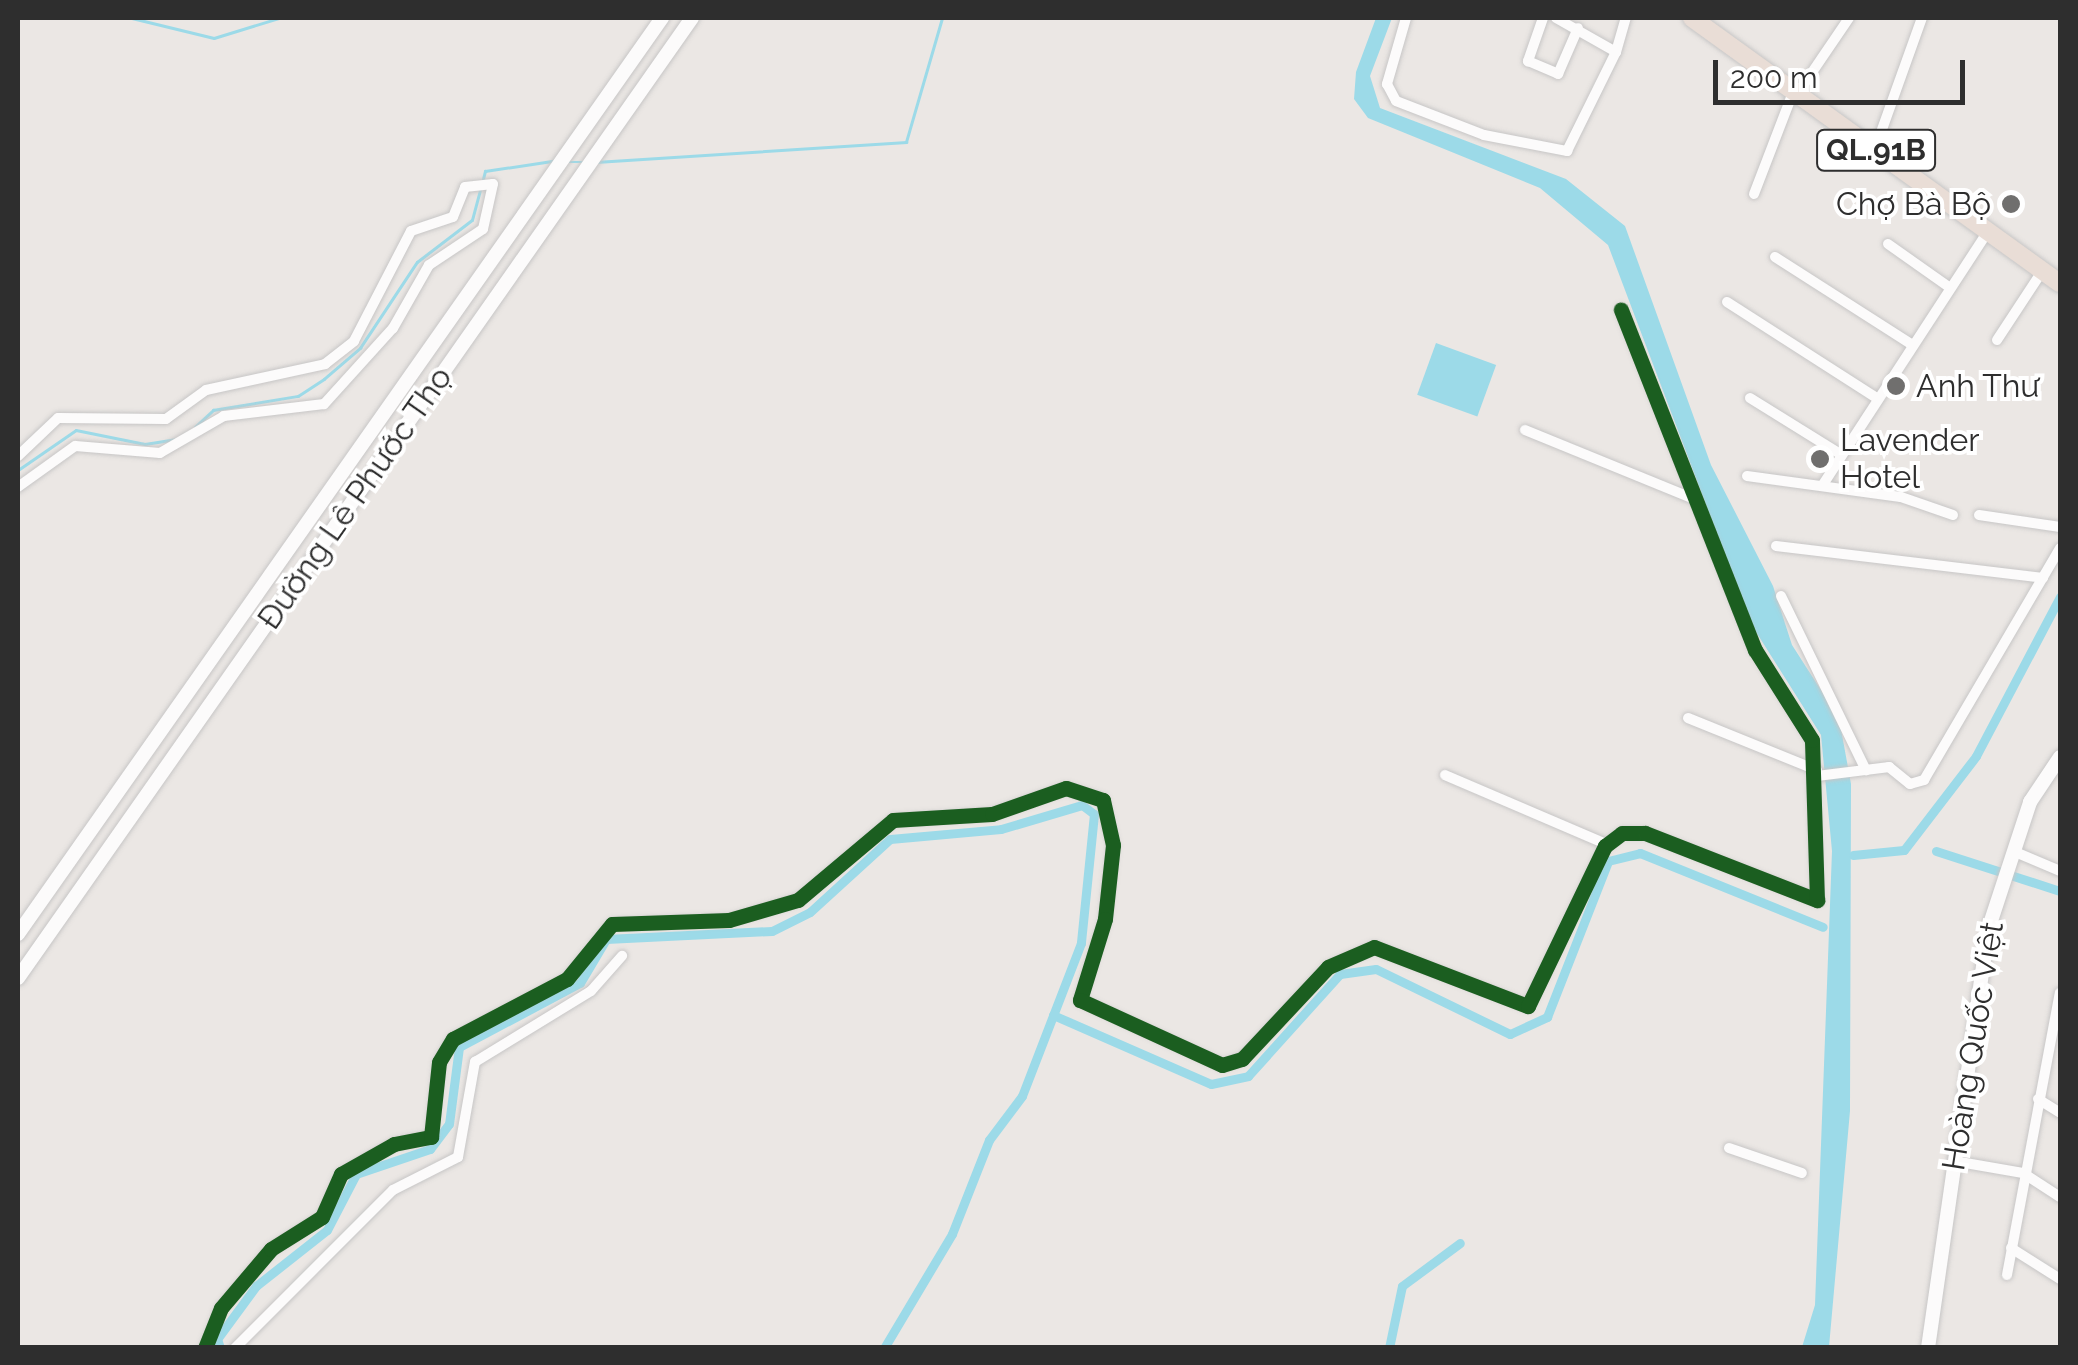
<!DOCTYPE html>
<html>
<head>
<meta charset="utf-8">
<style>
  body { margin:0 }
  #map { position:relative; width:2078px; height:1365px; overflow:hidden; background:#ebe7e4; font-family:Raleway,sans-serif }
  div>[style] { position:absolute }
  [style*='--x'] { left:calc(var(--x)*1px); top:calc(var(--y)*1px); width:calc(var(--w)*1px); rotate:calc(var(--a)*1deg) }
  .water>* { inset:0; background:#9cdae8; transform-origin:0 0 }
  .stream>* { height:2.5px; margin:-1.25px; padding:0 1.25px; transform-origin:1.25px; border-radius:1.25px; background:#9cdae8 }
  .canal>* { height:9px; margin:-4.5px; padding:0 4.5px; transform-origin:4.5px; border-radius:4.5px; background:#9cdae8 }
  .roads { filter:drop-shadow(0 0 2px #c7c6c6) drop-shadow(0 0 2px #c7c6c6) }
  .street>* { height:10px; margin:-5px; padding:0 5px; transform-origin:5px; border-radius:5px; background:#fcfbfb }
  .secondary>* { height:14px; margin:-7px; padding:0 7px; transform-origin:7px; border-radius:7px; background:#fcfbfb }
  .highway>* { height:18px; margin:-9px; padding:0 9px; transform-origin:9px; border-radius:9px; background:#e9ddd6 }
  .cycleway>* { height:15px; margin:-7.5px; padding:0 7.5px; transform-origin:7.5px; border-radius:7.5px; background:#1b5e20 }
  .dots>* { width:28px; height:28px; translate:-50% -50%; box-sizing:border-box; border:5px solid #fff; border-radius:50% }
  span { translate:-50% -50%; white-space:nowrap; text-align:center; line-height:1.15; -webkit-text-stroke:8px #fff; paint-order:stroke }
  .shield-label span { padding:2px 8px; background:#fff; border:2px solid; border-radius:8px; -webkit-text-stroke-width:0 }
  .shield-label { font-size:30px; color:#2e2e2e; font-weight:700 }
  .poi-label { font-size:32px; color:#2e2e2e }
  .right { translate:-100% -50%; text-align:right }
  .left { translate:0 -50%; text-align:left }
  .street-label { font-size:32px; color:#2e2e2e }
  .frame { position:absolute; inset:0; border:20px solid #2e2e2e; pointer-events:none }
  .scale { position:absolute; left:1713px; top:60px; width:252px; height:45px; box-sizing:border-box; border:5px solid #2e2e2e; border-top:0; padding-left:12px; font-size:30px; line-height:35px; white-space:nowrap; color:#2e2e2e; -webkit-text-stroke:8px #fff; paint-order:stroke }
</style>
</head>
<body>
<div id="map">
  <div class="water">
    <i style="clip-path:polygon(1376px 18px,1392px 18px,1370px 76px,1380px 108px,1566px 179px,1625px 226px,1711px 465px,1773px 586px,1792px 645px,1839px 718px,1851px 784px,1850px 1111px,1829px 1347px,1802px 1347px,1815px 1305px,1832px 851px,1821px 735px,1751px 624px,1608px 245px,1540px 188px,1368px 118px,1354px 99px,1356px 72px)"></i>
    <i style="left:1436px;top:343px;width:64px;height:55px;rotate:20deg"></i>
  </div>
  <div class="stream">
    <i style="--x:132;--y:18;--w:84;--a:13.7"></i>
    <i style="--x:214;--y:38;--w:68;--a:-17.1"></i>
    <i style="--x:566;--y:162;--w:17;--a:0"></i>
    <i style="--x:596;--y:162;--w:311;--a:-3.7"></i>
    <i style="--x:906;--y:142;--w:129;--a:-73.8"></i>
    <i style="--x:483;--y:179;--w:8;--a:-76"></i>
    <i style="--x:485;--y:171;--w:69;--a:-8.4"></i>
    <i style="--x:195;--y:427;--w:25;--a:-43"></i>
    <i style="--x:213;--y:410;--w:86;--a:-9.4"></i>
    <i style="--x:298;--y:396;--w:31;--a:-33"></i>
    <i style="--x:324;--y:379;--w:48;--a:-40.7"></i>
    <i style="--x:360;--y:348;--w:103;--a:-56.5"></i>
    <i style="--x:417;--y:262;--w:69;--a:-37.4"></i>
    <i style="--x:472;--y:220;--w:30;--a:-75"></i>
    <i style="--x:18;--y:470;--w:70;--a:-34.6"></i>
    <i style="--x:76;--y:430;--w:70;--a:11.5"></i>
    <i style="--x:145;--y:444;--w:30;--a:-9"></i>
  </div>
  <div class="canal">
    <i style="--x:1936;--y:851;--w:130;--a:17.9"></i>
    <i style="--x:1853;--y:855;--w:51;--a:-5.6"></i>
    <i style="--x:1904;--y:850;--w:118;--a:-52.5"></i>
    <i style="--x:1976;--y:756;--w:180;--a:-62.2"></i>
    <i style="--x:1053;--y:1015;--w:172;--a:23.6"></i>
    <i style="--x:1211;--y:1084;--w:38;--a:-12"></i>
    <i style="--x:1248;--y:1076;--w:137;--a:-48"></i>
    <i style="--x:1340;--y:974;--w:36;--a:-8"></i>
    <i style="--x:1376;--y:969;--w:149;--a:25.9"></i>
    <i style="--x:1510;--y:1034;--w:41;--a:-24.7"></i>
    <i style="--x:1547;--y:1017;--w:168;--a:-68.6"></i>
    <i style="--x:1608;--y:861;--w:33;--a:-14"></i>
    <i style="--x:1640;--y:853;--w:197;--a:22"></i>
    <i style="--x:220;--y:1348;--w:9;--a:-108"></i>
    <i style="--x:217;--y:1339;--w:66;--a:-53.7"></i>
    <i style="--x:256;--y:1286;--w:90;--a:-38.3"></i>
    <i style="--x:327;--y:1230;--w:63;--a:-62.6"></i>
    <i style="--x:356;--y:1174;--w:78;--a:-18.7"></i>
    <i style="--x:430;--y:1149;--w:31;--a:-53"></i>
    <i style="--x:449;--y:1124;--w:78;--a:-82.6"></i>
    <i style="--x:459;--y:1047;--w:137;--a:-27.9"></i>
    <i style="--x:580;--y:983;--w:51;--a:-59.4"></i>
    <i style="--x:606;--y:939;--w:166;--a:-2.8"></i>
    <i style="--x:772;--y:931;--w:42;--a:-26.6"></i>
    <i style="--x:810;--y:912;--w:108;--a:-42.4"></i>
    <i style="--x:890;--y:839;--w:111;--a:-5.1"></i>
    <i style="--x:1001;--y:829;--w:84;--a:-16.5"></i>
    <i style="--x:1082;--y:805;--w:15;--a:37"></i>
    <i style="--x:1094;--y:814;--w:130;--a:95.8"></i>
    <i style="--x:1081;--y:943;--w:164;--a:111.1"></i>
    <i style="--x:1022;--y:1096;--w:55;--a:126.9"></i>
    <i style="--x:989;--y:1140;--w:101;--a:111.5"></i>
    <i style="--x:952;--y:1234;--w:133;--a:120.8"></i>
    <i style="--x:1389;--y:1348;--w:63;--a:-78.2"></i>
    <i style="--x:1402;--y:1286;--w:72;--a:-36.6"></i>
  </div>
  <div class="roads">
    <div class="street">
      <i style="--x:1406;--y:18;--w:69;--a:106.1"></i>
      <i style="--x:1387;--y:84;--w:19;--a:62"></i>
      <i style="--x:1396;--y:101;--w:94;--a:21.1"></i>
      <i style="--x:1484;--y:135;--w:85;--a:10.9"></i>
      <i style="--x:1567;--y:151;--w:110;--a:-63.7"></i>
      <i style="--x:1543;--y:18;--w:46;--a:109.2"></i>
      <i style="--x:1528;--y:61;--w:33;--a:23"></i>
      <i style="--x:1558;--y:74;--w:50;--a:-66.5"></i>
      <i style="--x:1556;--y:18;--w:69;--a:29.5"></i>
      <i style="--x:1616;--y:52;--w:35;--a:-74"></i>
      <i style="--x:1798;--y:93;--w:91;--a:-55.8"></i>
      <i style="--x:1875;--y:149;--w:139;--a:-70.3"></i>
      <i style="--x:1754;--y:194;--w:111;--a:-69"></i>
      <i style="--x:1888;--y:244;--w:75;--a:35.2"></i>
      <i style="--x:1775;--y:257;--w:161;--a:32.6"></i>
      <i style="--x:1727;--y:302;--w:176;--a:32.7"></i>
      <i style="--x:1997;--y:340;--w:84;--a:-56.7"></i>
      <i style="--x:1750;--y:398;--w:108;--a:31.8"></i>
      <i style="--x:1525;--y:430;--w:180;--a:22.2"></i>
      <i style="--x:18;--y:456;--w:55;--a:-43.5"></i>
      <i style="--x:58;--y:418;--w:108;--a:0.5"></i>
      <i style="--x:166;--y:419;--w:49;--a:-35.9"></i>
      <i style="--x:206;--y:390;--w:122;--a:-12.3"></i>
      <i style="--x:325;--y:364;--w:37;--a:-38"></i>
      <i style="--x:354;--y:341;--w:124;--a:-62.6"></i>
      <i style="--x:411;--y:231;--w:44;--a:-18.4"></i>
      <i style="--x:453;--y:217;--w:32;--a:-68"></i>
      <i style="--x:465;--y:187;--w:28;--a:-6"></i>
      <i style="--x:493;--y:184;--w:46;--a:102.5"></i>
      <i style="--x:483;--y:229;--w:65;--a:146.3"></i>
      <i style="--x:429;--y:265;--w:73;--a:119.7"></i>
      <i style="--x:393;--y:328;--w:103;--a:132.2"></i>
      <i style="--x:324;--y:404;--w:101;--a:173.2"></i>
      <i style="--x:224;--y:416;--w:74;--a:150"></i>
      <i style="--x:160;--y:453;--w:85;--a:-175.3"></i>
      <i style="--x:75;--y:446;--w:70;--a:144.3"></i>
      <i style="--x:1747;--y:476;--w:155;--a:7.8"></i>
      <i style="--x:1901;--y:497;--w:55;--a:19.1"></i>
      <i style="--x:1822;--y:486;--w:304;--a:-56.9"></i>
      <i style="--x:1979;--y:515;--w:82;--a:8.4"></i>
      <i style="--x:1776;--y:546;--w:269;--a:6.8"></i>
      <i style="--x:1781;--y:596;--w:194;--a:64"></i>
      <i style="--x:1688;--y:718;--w:139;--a:22"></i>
      <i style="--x:1445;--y:775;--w:175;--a:23.2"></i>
      <i style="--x:1817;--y:776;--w:73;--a:-7.1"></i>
      <i style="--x:1889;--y:767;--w:27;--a:39"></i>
      <i style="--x:1910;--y:784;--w:15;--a:-16"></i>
      <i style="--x:1924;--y:780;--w:269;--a:-59.6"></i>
      <i style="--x:2013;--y:851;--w:51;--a:23.1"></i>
      <i style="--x:2038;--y:1099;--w:26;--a:32"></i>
      <i style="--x:1729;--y:1148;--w:77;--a:18.9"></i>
      <i style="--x:1954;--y:1161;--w:70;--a:9.9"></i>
      <i style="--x:2023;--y:1173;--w:44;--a:33"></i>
      <i style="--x:2011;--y:1248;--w:58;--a:32.3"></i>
      <i style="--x:2007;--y:1275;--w:287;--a:-79.4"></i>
      <i style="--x:205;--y:1348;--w:43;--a:-68.2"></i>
      <i style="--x:221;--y:1308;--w:77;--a:-49.7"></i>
      <i style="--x:271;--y:1249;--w:60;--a:-32.1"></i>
      <i style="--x:322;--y:1217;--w:47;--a:-66.2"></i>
      <i style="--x:341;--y:1174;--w:61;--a:-29.5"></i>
      <i style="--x:394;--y:1144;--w:38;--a:-11"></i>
      <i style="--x:431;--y:1137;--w:75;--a:-83.9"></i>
      <i style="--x:439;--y:1062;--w:27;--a:-59"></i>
      <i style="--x:453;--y:1039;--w:129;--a:-27.8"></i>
      <i style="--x:567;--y:979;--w:71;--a:-50.7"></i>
      <i style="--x:612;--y:924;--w:117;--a:-2"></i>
      <i style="--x:729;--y:920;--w:72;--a:-16.2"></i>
      <i style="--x:798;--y:900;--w:124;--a:-40.1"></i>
      <i style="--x:893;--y:820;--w:99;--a:-3.5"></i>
      <i style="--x:992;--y:814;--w:78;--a:-19.4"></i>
      <i style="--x:1066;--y:788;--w:39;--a:18"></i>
      <i style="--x:1103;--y:800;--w:46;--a:77.5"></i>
      <i style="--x:1113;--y:845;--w:74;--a:96.2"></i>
      <i style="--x:1105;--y:919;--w:85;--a:107.2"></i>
      <i style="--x:1080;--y:1000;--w:156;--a:24.6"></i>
      <i style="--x:1222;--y:1065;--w:21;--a:-17"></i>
      <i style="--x:1242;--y:1059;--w:126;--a:-46.9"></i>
      <i style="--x:1328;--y:967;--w:50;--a:-23.5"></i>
      <i style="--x:1374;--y:947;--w:165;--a:21"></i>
      <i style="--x:1528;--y:1006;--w:178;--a:-64.3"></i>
      <i style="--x:1605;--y:846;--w:21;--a:-37"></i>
      <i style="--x:1622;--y:833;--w:23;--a:0"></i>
      <i style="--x:1645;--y:833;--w:185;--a:21.3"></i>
      <i style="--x:1817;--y:900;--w:160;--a:-91.8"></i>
      <i style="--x:1812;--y:740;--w:107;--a:-122.3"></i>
      <i style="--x:1755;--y:650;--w:366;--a:-111.5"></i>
      <i style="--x:235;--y:1348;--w:223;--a:-45"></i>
      <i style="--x:393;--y:1190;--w:73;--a:-26.9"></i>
      <i style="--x:458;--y:1157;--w:97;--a:-79.9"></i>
      <i style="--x:475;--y:1062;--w:136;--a:-31.5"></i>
      <i style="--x:591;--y:991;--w:47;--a:-48.5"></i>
    </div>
    <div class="secondary">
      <i style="--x:18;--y:934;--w:1120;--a:-54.89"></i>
      <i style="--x:18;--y:978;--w:1173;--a:-54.93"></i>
      <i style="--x:1928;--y:1348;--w:425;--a:-81.8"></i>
      <i style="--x:1989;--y:927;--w:132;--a:-71.8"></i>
      <i style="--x:2030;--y:802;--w:54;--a:-56.3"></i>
    </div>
    <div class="highway">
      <i style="--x:1692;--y:18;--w:453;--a:35.8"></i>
    </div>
  </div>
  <div class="cycleway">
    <i style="--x:205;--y:1348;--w:43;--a:-68.2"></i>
    <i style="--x:221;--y:1308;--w:77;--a:-49.7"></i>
    <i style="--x:271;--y:1249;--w:60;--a:-32.1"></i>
    <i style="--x:322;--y:1217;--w:47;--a:-66.2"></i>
    <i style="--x:341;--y:1174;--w:61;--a:-29.5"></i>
    <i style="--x:394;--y:1144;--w:38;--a:-11"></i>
    <i style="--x:431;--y:1137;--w:75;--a:-83.9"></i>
    <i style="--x:439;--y:1062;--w:27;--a:-59"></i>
    <i style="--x:453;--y:1039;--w:129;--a:-27.8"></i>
    <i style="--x:567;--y:979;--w:71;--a:-50.7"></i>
    <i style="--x:612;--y:924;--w:117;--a:-2"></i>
    <i style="--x:729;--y:920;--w:72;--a:-16.2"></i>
    <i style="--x:798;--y:900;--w:124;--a:-40.1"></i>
    <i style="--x:893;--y:820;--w:99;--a:-3.5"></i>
    <i style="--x:992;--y:814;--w:78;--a:-19.4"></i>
    <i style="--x:1066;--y:788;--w:39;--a:18"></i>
    <i style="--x:1103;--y:800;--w:46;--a:77.5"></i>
    <i style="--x:1113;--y:845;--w:74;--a:96.2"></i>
    <i style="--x:1105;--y:919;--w:85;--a:107.2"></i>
    <i style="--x:1080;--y:1000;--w:156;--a:24.6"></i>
    <i style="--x:1222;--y:1065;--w:21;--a:-17"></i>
    <i style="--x:1242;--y:1059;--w:126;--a:-46.9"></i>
    <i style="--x:1328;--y:967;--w:50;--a:-23.5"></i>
    <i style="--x:1374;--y:947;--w:165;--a:21"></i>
    <i style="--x:1528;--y:1006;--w:178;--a:-64.3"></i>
    <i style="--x:1605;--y:846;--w:21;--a:-37"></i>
    <i style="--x:1622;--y:833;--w:23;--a:0"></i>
    <i style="--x:1645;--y:833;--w:185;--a:21.3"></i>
    <i style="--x:1817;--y:900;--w:160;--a:-91.8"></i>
    <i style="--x:1812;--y:740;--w:107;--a:-122.3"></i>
    <i style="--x:1755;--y:650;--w:366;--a:-111.5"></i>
  </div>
  <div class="dots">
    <i style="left:2011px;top:204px;background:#706f6e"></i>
    <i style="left:1896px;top:386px;background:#706f6e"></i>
    <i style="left:1820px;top:459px;background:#706f6e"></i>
  </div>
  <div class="shield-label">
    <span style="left:1876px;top:150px">QL.91B</span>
  </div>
  <div class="poi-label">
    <span class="right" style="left:1991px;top:204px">Chợ Bà Bộ</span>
    <span class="left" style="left:1916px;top:386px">Anh Thư</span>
    <span class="left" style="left:1840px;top:459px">Lavender<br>Hotel</span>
  </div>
  <div class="street-label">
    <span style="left:355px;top:498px;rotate:-55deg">Đường Lê Phước Thọ</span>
    <span style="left:1973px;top:1046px;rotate:-81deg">Hoàng Quốc Việt</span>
  </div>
  <div class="frame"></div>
  <div class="scale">200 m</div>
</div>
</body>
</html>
